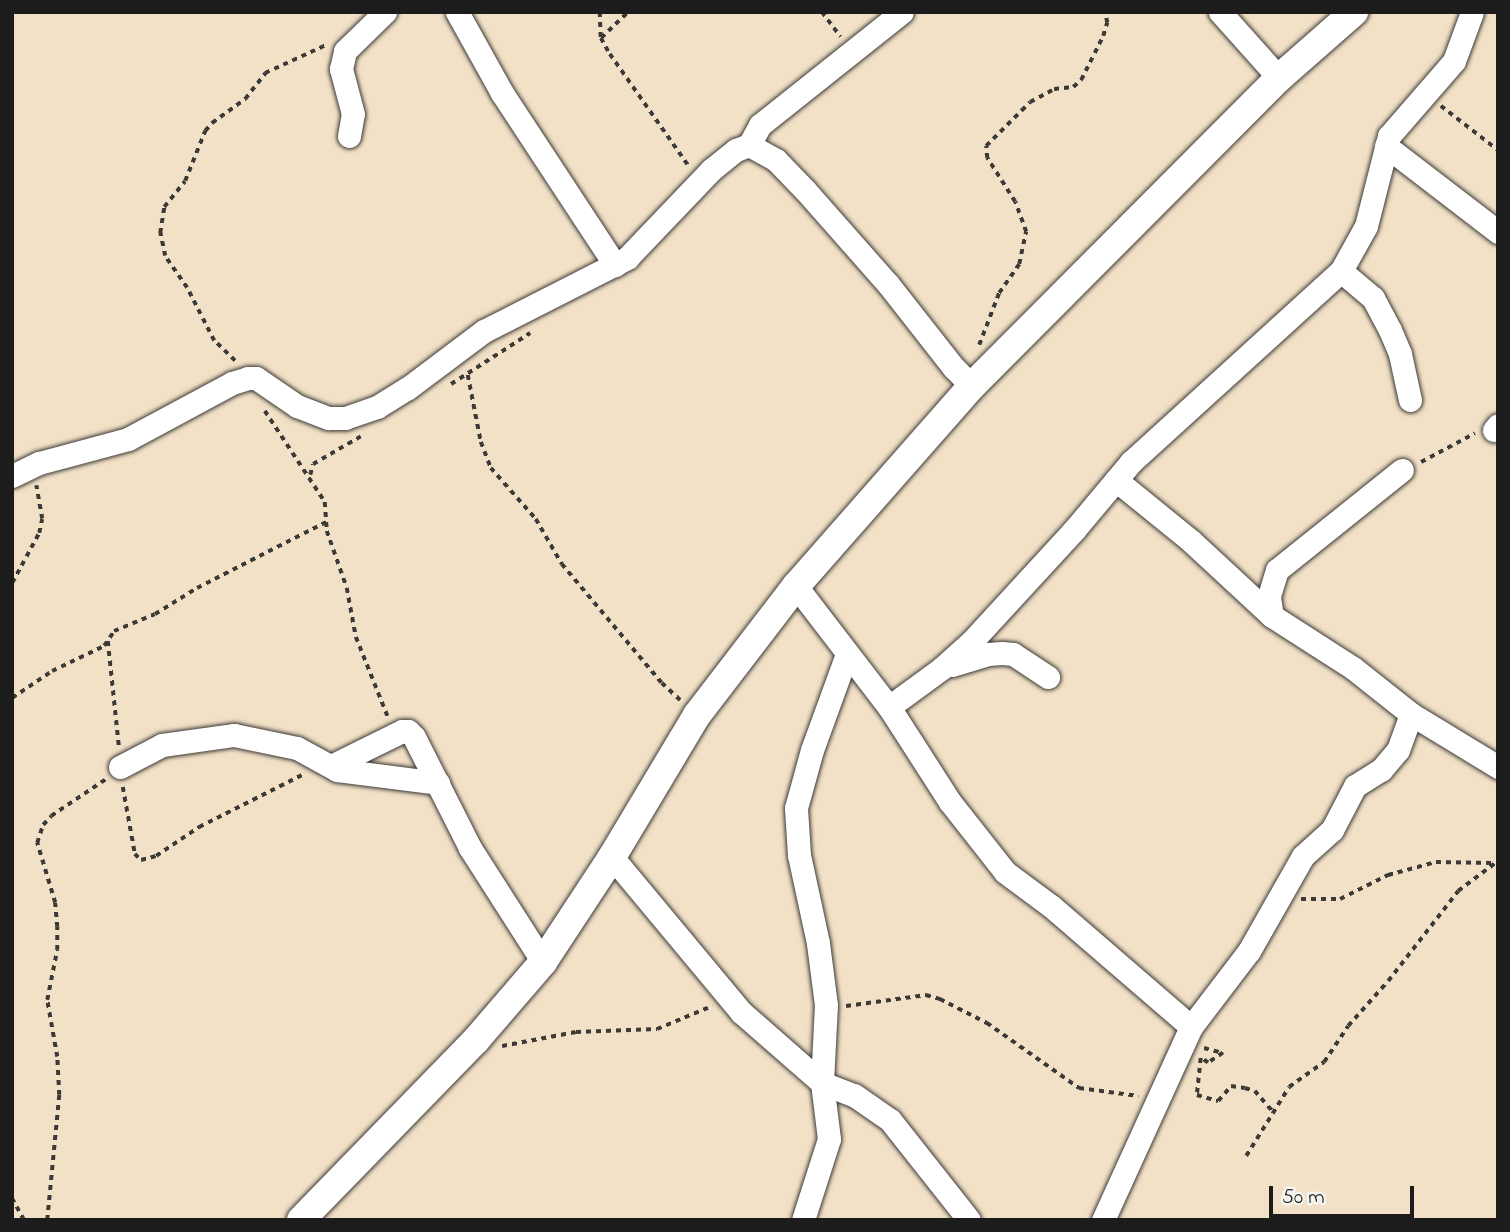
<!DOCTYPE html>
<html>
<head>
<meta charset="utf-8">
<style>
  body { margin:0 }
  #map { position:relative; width:1510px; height:1232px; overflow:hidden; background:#f3e1c7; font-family:"Indie Flower",sans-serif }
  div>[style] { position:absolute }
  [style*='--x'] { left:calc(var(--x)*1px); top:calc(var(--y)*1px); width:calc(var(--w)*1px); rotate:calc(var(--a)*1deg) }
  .path>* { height:3.5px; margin-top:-1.75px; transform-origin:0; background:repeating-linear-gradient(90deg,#3c3a36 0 5px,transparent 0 10px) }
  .roads { filter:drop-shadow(0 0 2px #3c3a36) drop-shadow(0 0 2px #3c3a36) }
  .minor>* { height:23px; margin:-11.5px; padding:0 11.5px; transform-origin:11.5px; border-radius:11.5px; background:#fff }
  .tertiary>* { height:28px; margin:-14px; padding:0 14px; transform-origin:14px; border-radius:14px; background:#fff }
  span { translate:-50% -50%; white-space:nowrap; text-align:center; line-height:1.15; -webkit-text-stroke:7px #f6f6f2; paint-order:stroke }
  .frame { position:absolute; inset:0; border:14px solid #1c1c1c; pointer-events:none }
  .scale { position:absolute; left:1269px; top:1186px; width:145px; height:32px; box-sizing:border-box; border:4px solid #1c1c1c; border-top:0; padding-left:9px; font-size:21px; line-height:24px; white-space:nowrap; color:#1c1c1c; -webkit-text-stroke:5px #f6f6f2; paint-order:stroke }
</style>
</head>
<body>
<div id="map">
  <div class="path">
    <i style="--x:600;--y:12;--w:26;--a:88"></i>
    <i style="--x:601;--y:38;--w:18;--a:61"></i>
    <i style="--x:610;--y:54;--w:136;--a:54.9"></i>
    <i style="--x:822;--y:12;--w:31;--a:53"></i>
    <i style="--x:601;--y:38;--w:37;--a:-44"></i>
    <i style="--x:1441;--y:106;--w:72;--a:37.7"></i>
    <i style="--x:979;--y:345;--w:56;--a:-69"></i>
    <i style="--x:999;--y:293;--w:35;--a:-55"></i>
    <i style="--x:1019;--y:264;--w:33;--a:-78"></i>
    <i style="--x:1026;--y:232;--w:32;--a:-110"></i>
    <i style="--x:1015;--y:202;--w:52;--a:-122.5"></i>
    <i style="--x:987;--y:158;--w:12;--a:-95"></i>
    <i style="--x:986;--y:146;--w:62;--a:-45"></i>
    <i style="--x:1030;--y:102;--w:27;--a:-28"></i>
    <i style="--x:1054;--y:89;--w:19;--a:-6"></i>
    <i style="--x:1073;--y:87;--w:11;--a:-41"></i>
    <i style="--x:1081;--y:80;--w:49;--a:-63.4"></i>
    <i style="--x:1103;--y:36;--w:14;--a:-73"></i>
    <i style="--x:1107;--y:23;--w:11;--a:-100"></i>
    <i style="--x:235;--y:361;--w:29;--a:-136"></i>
    <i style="--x:214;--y:341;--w:59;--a:-117"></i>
    <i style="--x:187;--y:288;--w:39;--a:-125"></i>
    <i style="--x:165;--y:256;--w:24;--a:-102"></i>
    <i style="--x:160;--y:233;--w:26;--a:-81"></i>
    <i style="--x:164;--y:207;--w:33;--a:-51"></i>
    <i style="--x:185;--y:181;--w:54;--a:-68.2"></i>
    <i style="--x:205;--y:131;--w:11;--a:-49"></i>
    <i style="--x:212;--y:123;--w:41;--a:-36"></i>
    <i style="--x:245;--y:99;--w:33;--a:-52"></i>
    <i style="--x:265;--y:73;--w:67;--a:-24.7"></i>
    <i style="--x:468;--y:375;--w:68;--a:79"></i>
    <i style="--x:481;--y:442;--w:28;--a:69"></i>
    <i style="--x:491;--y:468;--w:68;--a:48.6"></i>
    <i style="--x:536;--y:519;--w:52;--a:60"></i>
    <i style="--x:562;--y:564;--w:155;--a:50"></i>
    <i style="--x:662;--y:683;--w:25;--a:43"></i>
    <i style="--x:451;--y:384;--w:94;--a:-32.8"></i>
    <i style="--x:265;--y:411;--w:109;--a:56.6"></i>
    <i style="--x:325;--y:502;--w:29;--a:86"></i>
    <i style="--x:327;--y:531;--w:60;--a:70.7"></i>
    <i style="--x:347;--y:588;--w:50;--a:79.6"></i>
    <i style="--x:356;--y:637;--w:86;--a:68.2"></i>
    <i style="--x:1421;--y:462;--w:61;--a:-28.2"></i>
    <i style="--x:310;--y:475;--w:11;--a:-75"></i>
    <i style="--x:313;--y:464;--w:58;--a:-30.1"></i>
    <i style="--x:12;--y:583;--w:57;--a:-61.6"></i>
    <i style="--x:39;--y:533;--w:14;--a:-78"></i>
    <i style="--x:42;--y:519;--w:34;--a:-100"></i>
    <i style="--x:108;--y:641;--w:105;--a:84"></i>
    <i style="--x:12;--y:698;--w:48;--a:-34"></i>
    <i style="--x:52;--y:671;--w:58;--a:-25.7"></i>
    <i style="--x:104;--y:646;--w:18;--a:-56"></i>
    <i style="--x:114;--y:631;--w:44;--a:-22.5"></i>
    <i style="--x:155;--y:614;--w:49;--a:-31.8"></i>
    <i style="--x:197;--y:588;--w:145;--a:-27.1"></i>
    <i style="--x:123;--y:787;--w:68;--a:79.8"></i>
    <i style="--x:135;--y:854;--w:8;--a:45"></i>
    <i style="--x:141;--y:860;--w:16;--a:-15"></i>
    <i style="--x:156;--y:856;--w:52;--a:-34"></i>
    <i style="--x:199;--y:827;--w:115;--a:-26.8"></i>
    <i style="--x:1301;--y:899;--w:39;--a:0"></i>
    <i style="--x:1340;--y:899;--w:54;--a:-26.6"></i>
    <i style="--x:1388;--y:875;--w:50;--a:-15.2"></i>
    <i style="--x:1436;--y:862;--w:56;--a:1"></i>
    <i style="--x:846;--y:1006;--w:81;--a:-7.8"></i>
    <i style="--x:926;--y:995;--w:15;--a:16"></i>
    <i style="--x:940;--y:999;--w:53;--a:27.1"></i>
    <i style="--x:987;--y:1023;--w:113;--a:35.2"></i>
    <i style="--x:1079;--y:1088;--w:60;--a:7.7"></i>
    <i style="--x:502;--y:1046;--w:75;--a:-10.7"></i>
    <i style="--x:576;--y:1032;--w:81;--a:-2.1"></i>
    <i style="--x:657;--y:1029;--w:60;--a:-22.7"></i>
    <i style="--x:1204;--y:1048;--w:20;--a:15"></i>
    <i style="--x:1223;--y:1053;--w:18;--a:146"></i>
    <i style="--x:1208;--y:1063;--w:9;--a:-144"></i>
    <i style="--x:1201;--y:1058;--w:37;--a:96"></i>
    <i style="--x:1197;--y:1095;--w:22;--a:16"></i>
    <i style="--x:1218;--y:1101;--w:20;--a:-49"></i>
    <i style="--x:1231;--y:1086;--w:14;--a:8"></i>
    <i style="--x:1245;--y:1088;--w:10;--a:17"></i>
    <i style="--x:1255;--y:1091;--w:30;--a:49"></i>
    <i style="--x:1246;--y:1156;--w:81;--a:-58.1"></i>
    <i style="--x:1289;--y:1087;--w:43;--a:-35.5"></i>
    <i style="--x:1324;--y:1062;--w:43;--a:-56.3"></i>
    <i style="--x:1348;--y:1026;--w:60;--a:-48.4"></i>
    <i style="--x:1388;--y:981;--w:114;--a:-52.1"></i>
    <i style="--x:1458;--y:891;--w:50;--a:-36.9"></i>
    <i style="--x:12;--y:1198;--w:25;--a:61"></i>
    <i style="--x:47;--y:1220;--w:126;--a:-84.5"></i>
    <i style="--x:59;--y:1095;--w:38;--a:-93"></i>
    <i style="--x:57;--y:1057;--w:58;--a:-100"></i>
    <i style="--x:47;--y:1000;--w:51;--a:-78.7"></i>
    <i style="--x:57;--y:950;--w:23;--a:-90"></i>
    <i style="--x:57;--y:927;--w:24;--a:-95"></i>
    <i style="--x:55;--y:903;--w:63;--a:-106.7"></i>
    <i style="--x:37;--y:843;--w:19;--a:-72"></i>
    <i style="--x:43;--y:825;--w:12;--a:-48"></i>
    <i style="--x:51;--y:816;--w:66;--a:-33.9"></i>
  </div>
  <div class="roads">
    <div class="minor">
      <i style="--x:457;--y:12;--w:93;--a:60.9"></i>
      <i style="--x:502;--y:93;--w:206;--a:56.7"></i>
      <i style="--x:1220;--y:12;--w:89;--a:48.2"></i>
      <i style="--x:349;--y:136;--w:22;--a:-80"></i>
      <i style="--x:353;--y:114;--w:47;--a:-104.9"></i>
      <i style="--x:341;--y:69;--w:18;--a:-77"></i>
      <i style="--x:345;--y:51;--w:56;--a:-44.3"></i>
      <i style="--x:749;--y:145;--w:23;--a:-61"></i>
      <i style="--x:760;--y:125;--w:181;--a:-38.5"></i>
      <i style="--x:1386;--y:146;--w:141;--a:37.5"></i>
      <i style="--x:1341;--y:271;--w:42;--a:40.2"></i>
      <i style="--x:1373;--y:298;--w:36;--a:62"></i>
      <i style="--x:1390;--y:330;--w:26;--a:67"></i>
      <i style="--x:1400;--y:354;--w:47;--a:77.7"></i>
      <i style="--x:1494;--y:430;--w:6;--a:-51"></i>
      <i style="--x:12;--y:476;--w:30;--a:-26"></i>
      <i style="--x:39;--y:463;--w:92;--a:-15.1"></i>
      <i style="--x:128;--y:439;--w:118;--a:-28.3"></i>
      <i style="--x:232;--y:383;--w:17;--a:-17"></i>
      <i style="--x:248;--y:378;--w:8;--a:0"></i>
      <i style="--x:256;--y:378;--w:50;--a:34.3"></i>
      <i style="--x:297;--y:406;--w:34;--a:21"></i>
      <i style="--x:329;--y:418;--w:16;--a:0"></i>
      <i style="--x:345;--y:418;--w:34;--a:-19"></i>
      <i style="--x:377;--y:407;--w:36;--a:-32"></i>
      <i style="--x:408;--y:388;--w:95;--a:-36.9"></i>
      <i style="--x:484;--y:331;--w:161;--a:-27"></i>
      <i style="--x:627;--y:258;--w:122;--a:-46.3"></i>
      <i style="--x:711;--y:170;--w:32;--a:-39"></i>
      <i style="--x:736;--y:150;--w:14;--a:-21"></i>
      <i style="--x:749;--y:145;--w:31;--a:29"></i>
      <i style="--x:776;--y:160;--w:42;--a:46"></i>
      <i style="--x:805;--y:190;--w:125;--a:48.6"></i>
      <i style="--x:888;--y:284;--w:105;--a:51.9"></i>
      <i style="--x:953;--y:367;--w:27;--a:45"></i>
      <i style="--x:1116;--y:480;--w:97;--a:39.1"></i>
      <i style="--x:1191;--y:541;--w:110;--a:42.8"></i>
      <i style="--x:1272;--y:616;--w:96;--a:32.7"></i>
      <i style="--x:1353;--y:668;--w:74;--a:38.4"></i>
      <i style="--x:1411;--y:714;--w:102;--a:31.3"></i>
      <i style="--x:796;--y:586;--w:153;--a:52.5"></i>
      <i style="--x:889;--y:707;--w:113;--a:57.3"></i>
      <i style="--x:950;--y:802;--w:89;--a:51.8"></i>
      <i style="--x:1005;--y:872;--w:57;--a:36.5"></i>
      <i style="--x:1051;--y:906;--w:185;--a:40.8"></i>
      <i style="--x:1272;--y:616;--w:20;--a:-99"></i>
      <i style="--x:1269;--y:596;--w:27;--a:-73"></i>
      <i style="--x:1277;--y:570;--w:160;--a:-38.7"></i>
      <i style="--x:952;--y:665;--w:38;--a:-17"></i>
      <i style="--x:988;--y:654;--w:14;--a:-4"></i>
      <i style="--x:1002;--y:653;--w:11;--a:5"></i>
      <i style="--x:1013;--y:654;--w:42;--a:33.3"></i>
      <i style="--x:889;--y:707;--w:66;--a:-36.3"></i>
      <i style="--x:942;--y:668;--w:40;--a:-42"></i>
      <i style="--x:972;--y:641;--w:151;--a:-47.4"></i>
      <i style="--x:1074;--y:530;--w:89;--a:-50"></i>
      <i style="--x:1131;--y:462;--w:284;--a:-42.3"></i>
      <i style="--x:1341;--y:271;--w:51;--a:-60.9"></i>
      <i style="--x:1366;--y:226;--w:93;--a:-75.7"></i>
      <i style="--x:1389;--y:136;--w:99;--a:-49.1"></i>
      <i style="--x:1454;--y:61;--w:52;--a:-69.8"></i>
      <i style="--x:331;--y:766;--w:79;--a:-26.2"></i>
      <i style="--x:402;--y:731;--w:6;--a:0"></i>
      <i style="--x:408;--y:731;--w:8;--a:45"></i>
      <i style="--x:414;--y:737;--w:124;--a:63.2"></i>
      <i style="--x:470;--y:848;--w:135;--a:57.4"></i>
      <i style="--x:120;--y:767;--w:47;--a:-27.6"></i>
      <i style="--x:162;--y:745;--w:73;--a:-7.9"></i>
      <i style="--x:234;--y:735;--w:64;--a:11.7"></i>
      <i style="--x:297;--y:748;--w:46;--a:28.8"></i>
      <i style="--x:337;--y:770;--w:102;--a:7.3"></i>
      <i style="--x:612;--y:857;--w:202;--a:50.2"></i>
      <i style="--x:741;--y:1012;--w:108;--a:41.2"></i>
      <i style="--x:822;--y:1083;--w:34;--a:21"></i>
      <i style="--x:854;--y:1095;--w:44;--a:34.8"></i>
      <i style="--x:890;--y:1120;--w:127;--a:51.7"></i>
      <i style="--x:803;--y:1220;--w:85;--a:-72.2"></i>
      <i style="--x:829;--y:1139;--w:56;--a:-97.1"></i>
      <i style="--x:822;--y:1083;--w:78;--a:-87.1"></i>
      <i style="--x:826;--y:1005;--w:63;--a:-97.4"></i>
      <i style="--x:818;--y:943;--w:90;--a:-102.2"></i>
      <i style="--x:799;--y:855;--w:47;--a:-93.7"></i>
      <i style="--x:796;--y:808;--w:60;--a:-74.6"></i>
      <i style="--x:812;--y:750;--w:102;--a:-70"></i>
      <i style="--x:1103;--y:1220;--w:212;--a:-65.5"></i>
      <i style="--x:1191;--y:1027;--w:96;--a:-52.7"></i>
      <i style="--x:1249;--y:951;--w:109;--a:-60.4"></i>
      <i style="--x:1303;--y:856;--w:39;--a:-42"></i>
      <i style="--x:1332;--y:830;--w:50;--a:-62.4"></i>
      <i style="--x:1355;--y:786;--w:31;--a:-32"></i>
      <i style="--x:1381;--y:770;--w:26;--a:-50"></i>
      <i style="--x:1398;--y:750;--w:38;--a:-70"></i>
    </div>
    <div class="tertiary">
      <i style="--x:301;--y:1220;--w:251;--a:-45.8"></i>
      <i style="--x:476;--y:1040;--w:103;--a:-49.3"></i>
      <i style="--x:543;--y:962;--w:126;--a:-56.7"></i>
      <i style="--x:612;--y:857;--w:165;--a:-59.1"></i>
      <i style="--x:697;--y:715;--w:163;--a:-52.5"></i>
      <i style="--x:796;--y:586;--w:266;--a:-48.7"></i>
      <i style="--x:972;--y:386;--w:435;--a:-45.1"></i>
      <i style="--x:1279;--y:78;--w:100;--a:-41.3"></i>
    </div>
  </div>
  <div class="frame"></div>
  <div class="scale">50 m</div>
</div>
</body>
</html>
